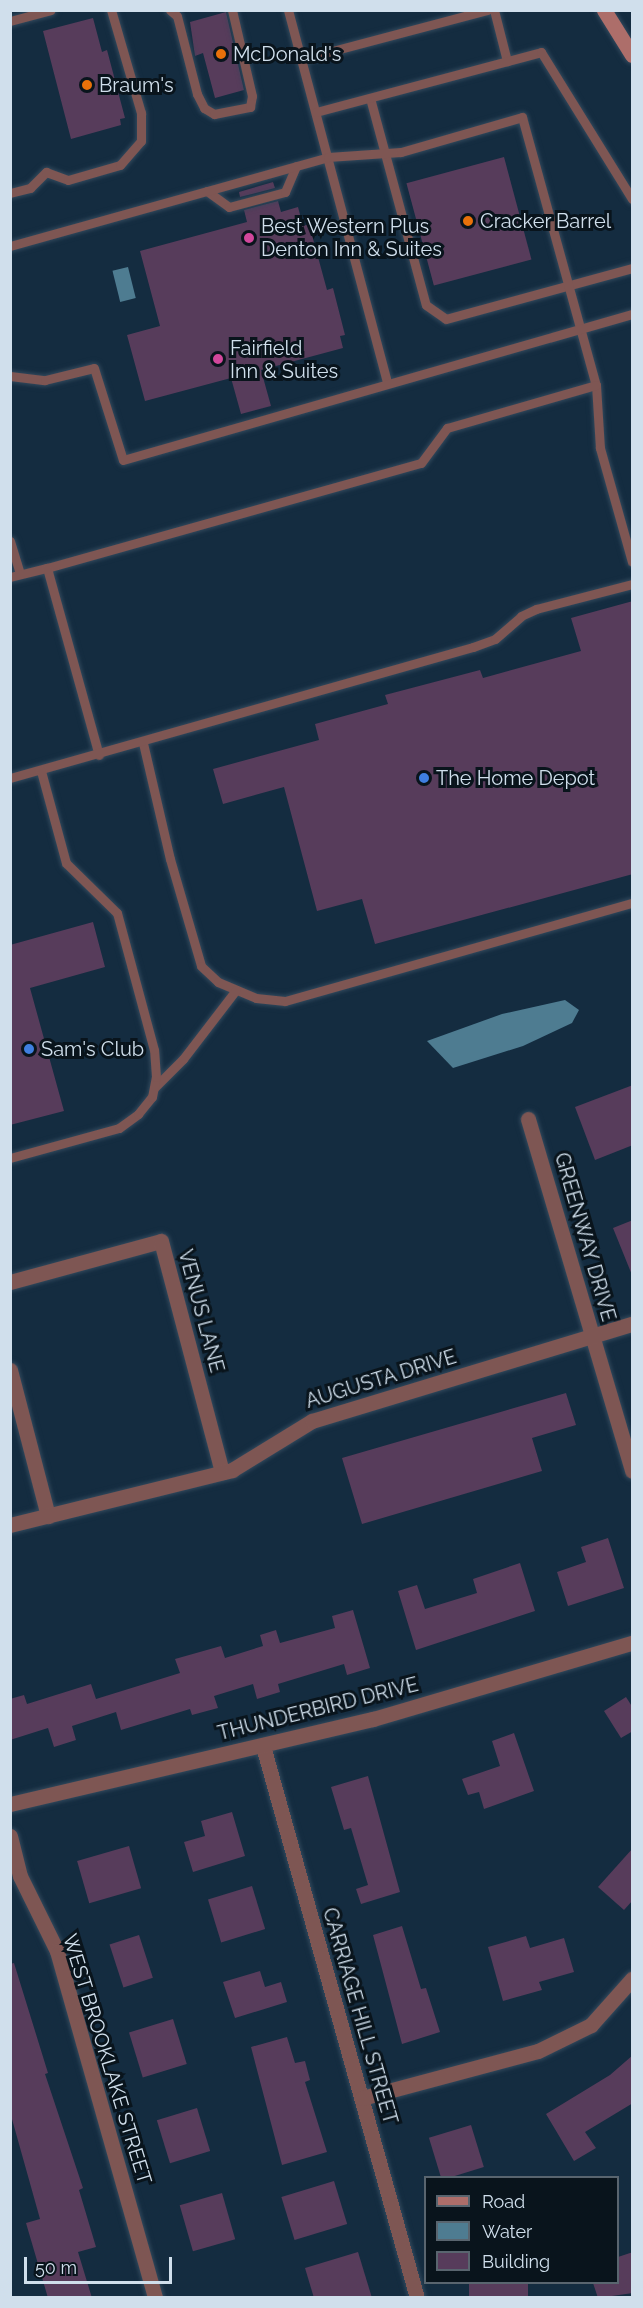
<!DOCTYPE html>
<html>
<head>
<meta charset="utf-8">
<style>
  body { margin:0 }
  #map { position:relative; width:643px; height:2308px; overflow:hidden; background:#142c40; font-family:Raleway,sans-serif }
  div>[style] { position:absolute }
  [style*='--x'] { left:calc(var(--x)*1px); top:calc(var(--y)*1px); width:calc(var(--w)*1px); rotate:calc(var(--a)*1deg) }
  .water>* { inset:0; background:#4e7c91; transform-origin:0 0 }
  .building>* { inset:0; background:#573c5b; transform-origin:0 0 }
  .roads { filter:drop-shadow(0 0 2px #32495c) drop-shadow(0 0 2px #32495c) }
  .lane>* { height:9px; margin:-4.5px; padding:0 4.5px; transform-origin:4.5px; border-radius:4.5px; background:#7e5653 }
  .street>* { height:15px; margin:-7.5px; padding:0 7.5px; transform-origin:7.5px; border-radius:7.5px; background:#7e5653 }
  .secondary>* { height:15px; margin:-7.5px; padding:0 7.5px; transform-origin:7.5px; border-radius:7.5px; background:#ad6e6a }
  .dots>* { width:16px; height:16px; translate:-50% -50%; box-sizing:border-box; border:3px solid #09141c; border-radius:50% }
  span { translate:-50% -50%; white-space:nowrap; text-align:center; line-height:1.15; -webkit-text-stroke:6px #09141c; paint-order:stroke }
  .poi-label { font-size:20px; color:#d0dfec }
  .left { translate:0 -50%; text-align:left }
  .street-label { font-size:20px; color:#d0dfec }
  .frame { position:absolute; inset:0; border:12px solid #d0dfec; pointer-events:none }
  .legend { position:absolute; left:424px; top:2176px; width:195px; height:108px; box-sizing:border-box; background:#09141c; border:2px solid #59656f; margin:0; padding:8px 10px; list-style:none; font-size:18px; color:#d0dfec }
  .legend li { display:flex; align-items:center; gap:12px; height:30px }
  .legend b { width:30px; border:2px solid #59656f }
  .scale { position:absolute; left:24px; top:2257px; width:148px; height:27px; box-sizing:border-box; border:3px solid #d0dfec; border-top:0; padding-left:8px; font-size:18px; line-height:21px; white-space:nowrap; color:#d0dfec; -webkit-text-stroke:4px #09141c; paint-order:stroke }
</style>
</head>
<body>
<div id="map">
  <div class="water">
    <i style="left:128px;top:267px;width:32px;height:16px;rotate:76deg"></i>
    <i style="clip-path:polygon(565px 1000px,579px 1010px,572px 1023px,523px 1046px,453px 1068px,427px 1041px,502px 1014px)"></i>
  </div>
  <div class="building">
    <i style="clip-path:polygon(226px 12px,244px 90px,215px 98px,203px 53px,195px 56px,190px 22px)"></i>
    <i style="clip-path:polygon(93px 18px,102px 52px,107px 50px,125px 118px,120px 119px,121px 125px,71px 139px,43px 31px)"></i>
    <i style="left:504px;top:157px;width:106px;height:101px;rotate:75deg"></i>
    <i style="clip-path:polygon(273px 182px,275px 188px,240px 197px,239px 192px)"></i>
    <i style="clip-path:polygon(278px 201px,281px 212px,298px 207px,303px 226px,309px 224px,327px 290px,333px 288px,345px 335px,340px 336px,343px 348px,261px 370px,271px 406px,241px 414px,231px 378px,145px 401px,127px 335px,160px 326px,140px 251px,247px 222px,244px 210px)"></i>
    <i style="clip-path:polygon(633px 601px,633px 874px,375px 944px,362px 899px,317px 911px,284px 787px,223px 804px,213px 769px,319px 740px,315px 724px,388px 704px,385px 695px,480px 670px,483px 678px,581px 651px,571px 618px)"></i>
    <i style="clip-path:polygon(93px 922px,105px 967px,30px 988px,64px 1111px,10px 1125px,10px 945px)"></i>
    <i style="clip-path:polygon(633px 1085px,633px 1145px,595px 1160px,575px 1107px)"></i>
    <i style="clip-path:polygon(633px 1220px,633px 1275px,632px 1275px,613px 1228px)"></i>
    <i style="clip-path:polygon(566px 1393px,576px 1425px,532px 1438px,542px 1471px,362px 1524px,342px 1458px)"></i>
    <i style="clip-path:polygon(608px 1538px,624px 1588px,568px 1606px,557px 1572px,586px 1562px,581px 1547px)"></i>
    <i style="clip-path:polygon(520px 1563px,535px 1611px,416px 1650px,398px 1591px,417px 1585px,425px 1609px,477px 1593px,473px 1579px)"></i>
    <i style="clip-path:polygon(353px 1610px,370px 1668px,347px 1675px,344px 1664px,278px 1684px,280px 1692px,257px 1699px,253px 1684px,214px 1696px,218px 1708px,192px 1715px,190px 1709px,121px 1730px,116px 1712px,72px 1726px,76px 1740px,54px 1747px,48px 1728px,10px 1740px,10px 1699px,24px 1695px,27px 1704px,91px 1684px,96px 1699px,180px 1673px,175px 1659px,221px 1646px,225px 1658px,263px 1646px,260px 1635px,276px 1630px,280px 1643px,335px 1628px,332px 1616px)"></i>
    <i style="clip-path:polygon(626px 1697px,633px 1708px,633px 1731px,621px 1738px,604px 1711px)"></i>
    <i style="clip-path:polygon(514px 1733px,534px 1791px,484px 1809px,479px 1792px,468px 1795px,462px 1779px,500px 1766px,492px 1741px)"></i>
    <i style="clip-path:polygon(368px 1776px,400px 1892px,361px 1904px,356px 1889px,368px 1885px,351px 1828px,344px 1830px,331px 1787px)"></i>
    <i style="clip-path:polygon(232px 1812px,245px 1856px,193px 1872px,184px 1842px,205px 1836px,201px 1821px)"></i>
    <i style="left:129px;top:1846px;width:44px;height:54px;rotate:74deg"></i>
    <i style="clip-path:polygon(633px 1848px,633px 1900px,624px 1910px,598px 1887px)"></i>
    <i style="left:252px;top:1886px;width:45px;height:46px;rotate:73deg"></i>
    <i style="clip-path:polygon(402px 1926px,421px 1989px,426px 1988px,440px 2032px,402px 2044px,373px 1935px)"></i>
    <i style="left:139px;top:1935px;width:45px;height:31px;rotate:72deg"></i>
    <i style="clip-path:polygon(526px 1936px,530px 1948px,564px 1938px,574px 1972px,539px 1982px,542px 1990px,503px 2001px,488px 1947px)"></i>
    <i style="clip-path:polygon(14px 1963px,48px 2073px,45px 2074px,83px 2188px,79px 2190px,96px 2247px,78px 2252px,92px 2298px,48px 2298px,26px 2223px,40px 2219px,10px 2112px,10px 1964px)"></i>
    <i style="clip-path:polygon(260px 1971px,265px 1987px,281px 1982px,287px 2002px,235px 2018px,223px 1982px)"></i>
    <i style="left:173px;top:2019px;width:47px;height:46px;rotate:73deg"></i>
    <i style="clip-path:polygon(287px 2037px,295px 2063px,305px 2061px,310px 2080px,305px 2082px,327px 2152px,282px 2165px,251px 2047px)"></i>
    <i style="clip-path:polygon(633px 2055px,633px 2103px,585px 2132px,596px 2148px,574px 2161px,546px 2114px,610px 2075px)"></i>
    <i style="left:197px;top:2108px;width:45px;height:42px;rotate:73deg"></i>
    <i style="left:471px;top:2125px;width:44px;height:44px;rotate:73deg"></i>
    <i style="left:334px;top:2181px;width:45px;height:55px;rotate:73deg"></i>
    <i style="left:222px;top:2193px;width:48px;height:44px;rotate:74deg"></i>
    <i style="clip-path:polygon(358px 2252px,372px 2298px,314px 2298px,305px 2268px)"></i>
    <i style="clip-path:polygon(633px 2252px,633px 2293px,598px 2298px,593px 2283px,618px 2283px,618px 2257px)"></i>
    <i style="left:469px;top:2283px;width:59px;height:16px"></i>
  </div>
  <div class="roads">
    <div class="lane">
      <i style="--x:170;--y:10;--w:9;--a:41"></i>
      <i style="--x:177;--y:16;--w:81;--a:75.6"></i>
      <i style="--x:197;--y:94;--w:16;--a:63"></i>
      <i style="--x:204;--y:108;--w:12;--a:31"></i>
      <i style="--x:214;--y:114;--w:37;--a:-11"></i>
      <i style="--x:250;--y:107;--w:11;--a:-80"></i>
      <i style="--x:252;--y:96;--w:88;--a:-103.1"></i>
      <i style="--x:288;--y:10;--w:386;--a:75.1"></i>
      <i style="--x:494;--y:10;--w:53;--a:75.7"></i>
      <i style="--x:10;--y:21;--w:42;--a:-15"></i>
      <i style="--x:302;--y:59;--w:192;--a:-14.8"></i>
      <i style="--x:370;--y:98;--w:214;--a:74.9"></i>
      <i style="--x:426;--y:305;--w:24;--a:35"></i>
      <i style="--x:446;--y:319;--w:193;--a:-15.3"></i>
      <i style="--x:316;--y:112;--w:233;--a:-14.9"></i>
      <i style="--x:541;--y:52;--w:173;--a:58.2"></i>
      <i style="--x:207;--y:191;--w:27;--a:36"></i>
      <i style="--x:229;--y:207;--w:58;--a:-15"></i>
      <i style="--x:285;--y:192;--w:28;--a:-67"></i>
      <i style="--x:10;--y:193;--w:21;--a:-14"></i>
      <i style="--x:30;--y:188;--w:23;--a:-45"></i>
      <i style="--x:46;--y:172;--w:23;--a:20"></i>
      <i style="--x:68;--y:180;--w:54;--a:-16.1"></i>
      <i style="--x:120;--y:165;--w:32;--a:-49"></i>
      <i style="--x:141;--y:141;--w:28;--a:-90"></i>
      <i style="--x:141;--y:113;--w:107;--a:-106.2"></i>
      <i style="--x:10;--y:246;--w:330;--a:-15.6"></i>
      <i style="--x:328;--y:157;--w:73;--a:-3.9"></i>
      <i style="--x:401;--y:152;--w:126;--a:-16.1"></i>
      <i style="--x:522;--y:117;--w:278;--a:74.6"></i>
      <i style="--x:596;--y:385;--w:63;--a:86.4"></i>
      <i style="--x:600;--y:448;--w:118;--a:74.3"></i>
      <i style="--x:10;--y:376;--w:35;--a:7"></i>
      <i style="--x:45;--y:380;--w:50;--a:-13.8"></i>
      <i style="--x:94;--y:368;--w:96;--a:72.5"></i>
      <i style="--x:123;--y:460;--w:530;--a:-16"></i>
      <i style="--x:10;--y:541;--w:34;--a:73"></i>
      <i style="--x:47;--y:568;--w:388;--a:-15.7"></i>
      <i style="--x:421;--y:463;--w:44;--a:-53.4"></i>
      <i style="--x:447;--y:428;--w:155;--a:-16.1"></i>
      <i style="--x:10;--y:577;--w:38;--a:-14"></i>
      <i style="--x:47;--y:568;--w:194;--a:74.5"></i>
      <i style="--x:143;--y:743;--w:119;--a:76.9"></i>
      <i style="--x:170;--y:859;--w:111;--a:73.8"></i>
      <i style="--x:201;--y:966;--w:23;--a:43"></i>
      <i style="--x:218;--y:982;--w:41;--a:22.8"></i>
      <i style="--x:256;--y:998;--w:29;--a:6"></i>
      <i style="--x:285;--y:1001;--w:361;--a:-15.8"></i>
      <i style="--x:10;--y:778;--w:481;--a:-15.8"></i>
      <i style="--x:473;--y:647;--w:23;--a:-20"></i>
      <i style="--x:495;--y:639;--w:35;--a:-41"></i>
      <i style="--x:521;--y:616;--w:17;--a:-25"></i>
      <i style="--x:536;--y:609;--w:99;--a:-14.6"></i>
      <i style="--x:154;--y:1088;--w:41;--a:-45"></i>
      <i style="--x:183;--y:1059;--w:87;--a:-52.5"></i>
      <i style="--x:10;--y:1158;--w:113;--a:-15.4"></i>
      <i style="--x:119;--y:1128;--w:24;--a:-36"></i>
      <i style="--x:138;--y:1114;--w:22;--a:-51"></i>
      <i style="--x:152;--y:1097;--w:20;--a:-79"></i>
      <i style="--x:156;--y:1077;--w:27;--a:-94"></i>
      <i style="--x:154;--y:1050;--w:142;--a:-105.1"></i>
      <i style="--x:117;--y:913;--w:71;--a:-135.6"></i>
      <i style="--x:66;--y:863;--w:95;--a:-105.2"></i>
    </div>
    <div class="street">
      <i style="--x:528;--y:1119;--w:367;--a:73.5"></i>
      <i style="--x:10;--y:1282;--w:156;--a:-15.2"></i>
      <i style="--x:161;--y:1241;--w:239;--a:75.2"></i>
      <i style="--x:10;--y:1370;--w:151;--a:75.4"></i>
      <i style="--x:10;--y:1525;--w:229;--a:-13.9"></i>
      <i style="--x:232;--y:1470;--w:94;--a:-31.5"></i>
      <i style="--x:312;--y:1421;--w:334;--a:-16.9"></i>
      <i style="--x:263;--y:1746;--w:573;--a:74.41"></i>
      <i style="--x:10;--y:1804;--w:373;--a:-13.2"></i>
      <i style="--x:373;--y:1719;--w:270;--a:-16.4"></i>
      <i style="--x:10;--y:1836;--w:41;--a:76"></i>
      <i style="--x:20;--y:1876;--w:84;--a:63.7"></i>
      <i style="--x:57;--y:1951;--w:361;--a:74.2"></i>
      <i style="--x:362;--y:2098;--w:182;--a:-15"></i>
      <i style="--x:538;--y:2051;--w:59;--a:-26.1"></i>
      <i style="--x:591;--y:2025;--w:62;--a:-48.3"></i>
    </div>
    <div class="secondary">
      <i style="--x:604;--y:10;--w:53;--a:58.1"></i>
    </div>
  </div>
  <div class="dots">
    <i style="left:221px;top:54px;background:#e8710a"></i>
    <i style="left:87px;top:85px;background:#e8710a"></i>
    <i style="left:468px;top:221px;background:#e8710a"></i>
    <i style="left:249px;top:238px;background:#d1479c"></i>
    <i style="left:218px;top:359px;background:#d1479c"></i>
    <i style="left:424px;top:778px;background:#3f7fe0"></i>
    <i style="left:29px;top:1049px;background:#3f7fe0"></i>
  </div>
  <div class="poi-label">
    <span class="left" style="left:233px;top:54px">McDonald's</span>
    <span class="left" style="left:99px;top:85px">Braum's</span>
    <span class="left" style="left:480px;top:221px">Cracker Barrel</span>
    <span class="left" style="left:261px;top:238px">Best Western Plus<br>Denton Inn &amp; Suites</span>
    <span class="left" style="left:230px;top:360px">Fairfield<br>Inn &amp; Suites</span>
    <span class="left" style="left:436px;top:778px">The Home Depot</span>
    <span class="left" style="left:41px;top:1049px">Sam's Club</span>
  </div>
  <div class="street-label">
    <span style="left:585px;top:1237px;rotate:74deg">GREENWAY DRIVE</span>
    <span style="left:201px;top:1311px;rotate:75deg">VENUS LANE</span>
    <span style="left:381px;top:1379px;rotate:-17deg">AUGUSTA DRIVE</span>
    <span style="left:318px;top:1709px;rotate:-14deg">THUNDERBIRD DRIVE</span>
    <span style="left:360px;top:2016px;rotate:74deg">CARRIAGE HILL STREET</span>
    <span style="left:107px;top:2059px;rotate:73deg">WEST BROOKLAKE STREET</span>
  </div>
  <div class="frame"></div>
  <ul class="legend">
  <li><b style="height:8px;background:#ad6e6a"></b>Road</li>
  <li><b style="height:16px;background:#4e7c91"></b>Water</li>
  <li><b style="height:16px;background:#573c5b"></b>Building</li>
  </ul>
  <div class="scale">50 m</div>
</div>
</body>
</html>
